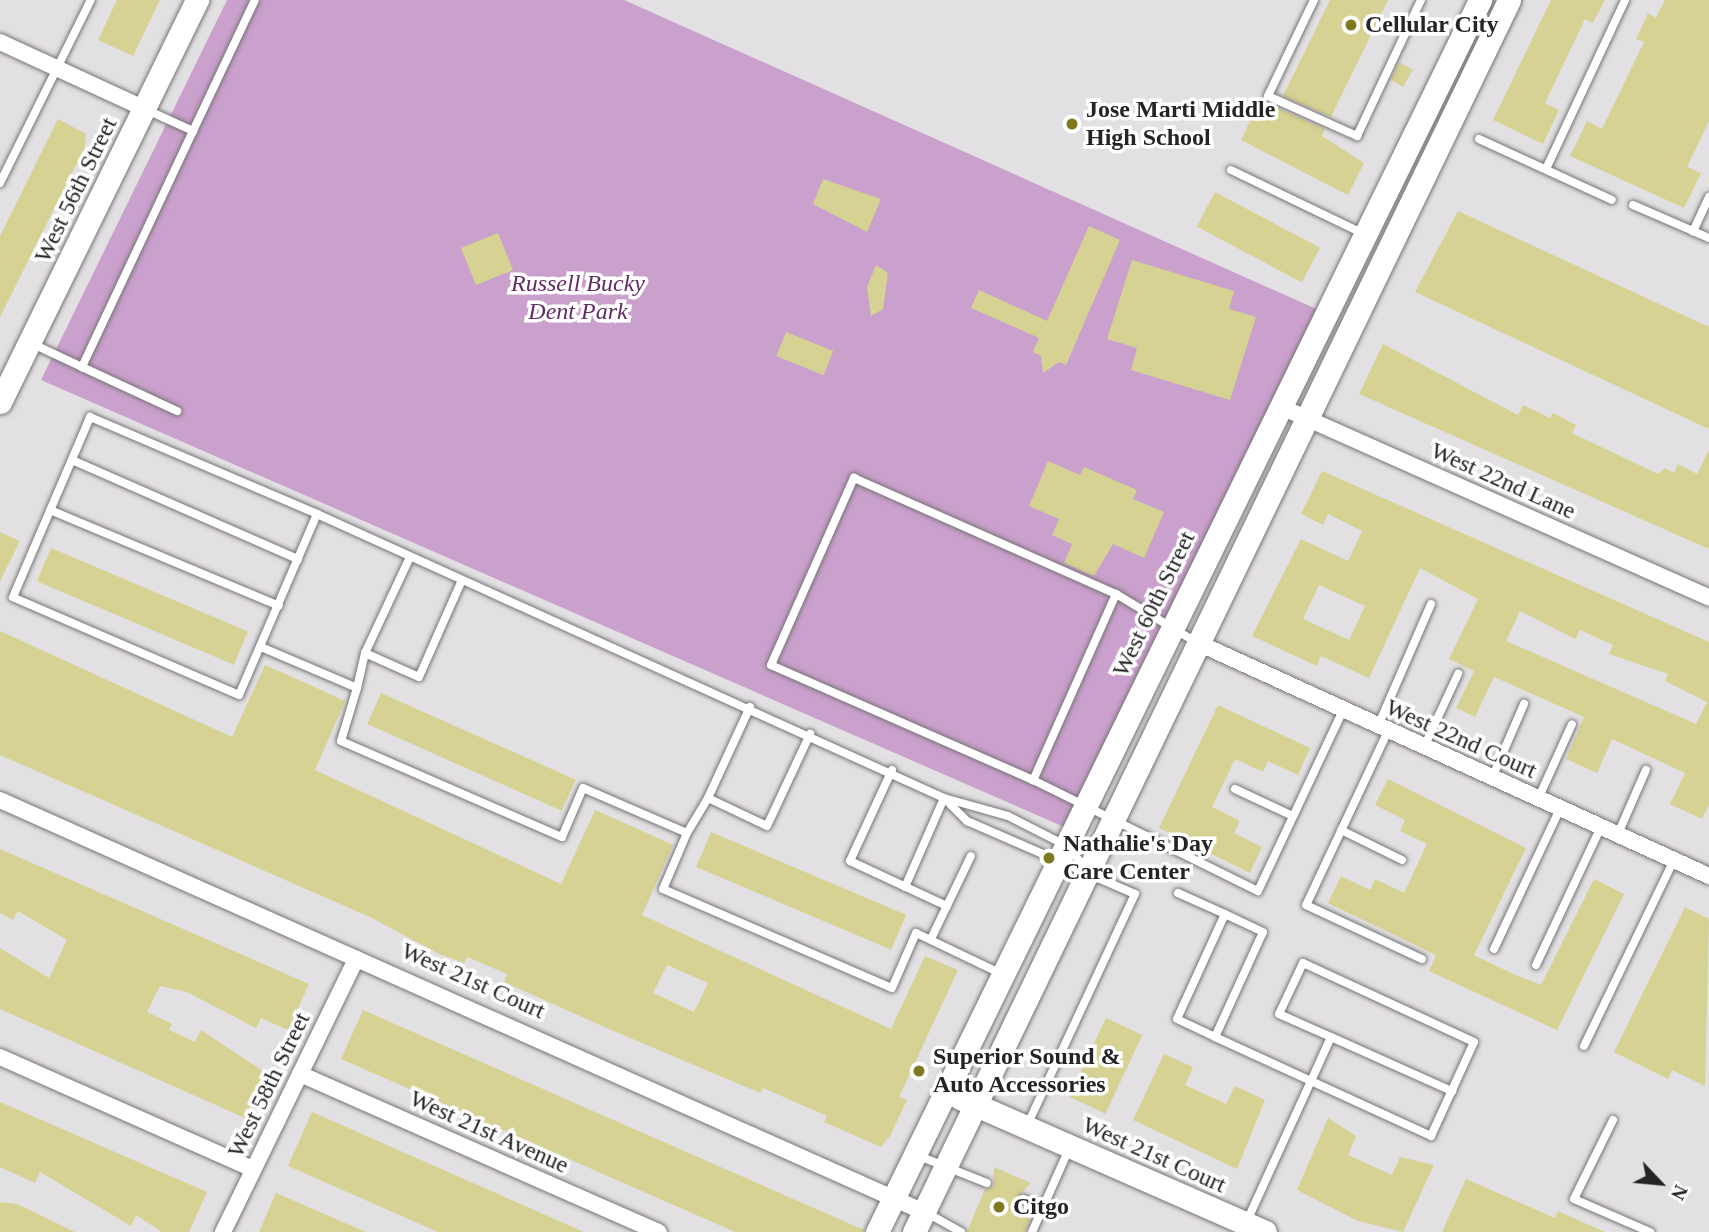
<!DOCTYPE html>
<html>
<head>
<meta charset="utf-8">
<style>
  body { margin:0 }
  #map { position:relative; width:1709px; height:1232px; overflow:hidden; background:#e3e0e3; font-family:"Times New Roman",serif }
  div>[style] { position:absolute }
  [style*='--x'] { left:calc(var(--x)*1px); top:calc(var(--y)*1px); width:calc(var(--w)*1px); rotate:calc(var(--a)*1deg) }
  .green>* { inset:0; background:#caa0cc }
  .building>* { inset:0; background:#d5d293; transform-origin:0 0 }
  .roads { filter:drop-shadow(0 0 2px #777477) drop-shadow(0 0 2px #777477) }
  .lane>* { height:8px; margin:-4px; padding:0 4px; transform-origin:4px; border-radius:4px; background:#fff }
  .street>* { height:16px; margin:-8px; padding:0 8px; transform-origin:8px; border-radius:8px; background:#fff }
  .secondary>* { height:23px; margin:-11.5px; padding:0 11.5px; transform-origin:11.5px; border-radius:11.5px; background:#fff }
  .dots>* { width:19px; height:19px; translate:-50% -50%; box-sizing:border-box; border:4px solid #fff; border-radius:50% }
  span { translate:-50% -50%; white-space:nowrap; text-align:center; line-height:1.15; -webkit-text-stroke:7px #fff; paint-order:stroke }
  .poi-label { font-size:24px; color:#252425; font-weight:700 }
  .left { translate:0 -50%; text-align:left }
  .street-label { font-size:24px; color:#252425 }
  .park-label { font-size:24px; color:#612c65; font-style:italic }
  .north { position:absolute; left:1625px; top:1148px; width:70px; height:70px; -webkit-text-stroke:5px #fff; paint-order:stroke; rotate:116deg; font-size:19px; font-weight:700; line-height:28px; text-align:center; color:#252425 }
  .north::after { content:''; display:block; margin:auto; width:24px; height:32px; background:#252425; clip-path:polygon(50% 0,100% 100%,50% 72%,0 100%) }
</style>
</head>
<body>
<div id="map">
  <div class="green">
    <i style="clip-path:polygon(227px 0,624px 0,1323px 312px,1078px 833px,41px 380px)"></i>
  </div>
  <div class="building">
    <i style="clip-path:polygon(117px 0,160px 0,133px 56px,98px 40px)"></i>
    <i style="clip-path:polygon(1330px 0,1388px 0,1331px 117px,1283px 96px)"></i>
    <i style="clip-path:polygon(1551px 0,1605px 0,1593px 23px,1585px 19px,1545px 103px,1559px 110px,1543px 144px,1493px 120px)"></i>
    <i style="clip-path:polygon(1665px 0,1709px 0,1709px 121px,1687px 167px,1701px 173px,1684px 208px,1570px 156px,1587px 121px,1602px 129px,1644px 42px,1636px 39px,1648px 13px,1656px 18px)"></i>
    <i style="clip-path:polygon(1399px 62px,1413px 70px,1403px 87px,1391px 80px)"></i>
    <i style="clip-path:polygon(1257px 106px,1274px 114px,1278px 108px,1325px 129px,1322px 136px,1364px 163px,1348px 195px,1241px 140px)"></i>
    <i style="clip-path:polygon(58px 119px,86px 134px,85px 147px,0 317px,0 236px)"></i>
    <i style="clip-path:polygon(823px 179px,881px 199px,867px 232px,813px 204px)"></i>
    <i style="left:1215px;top:192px;width:119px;height:39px;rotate:28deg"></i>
    <i style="clip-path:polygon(1458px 211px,1709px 327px,1709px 429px,1415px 292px)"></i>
    <i style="clip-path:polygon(1089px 226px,1120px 240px,1066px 365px,1059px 362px,1043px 373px,1041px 356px,1033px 352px,1039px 338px,971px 308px,979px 290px,1047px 321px)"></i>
    <i style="left:498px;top:233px;width:40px;height:40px;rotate:68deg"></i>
    <i style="clip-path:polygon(1132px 260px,1234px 291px,1229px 309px,1256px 317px,1230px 400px,1131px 370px,1137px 348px,1107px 339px)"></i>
    <i style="clip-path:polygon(876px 265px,888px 273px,883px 309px,871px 316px,867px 287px)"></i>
    <i style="left:786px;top:332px;width:51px;height:26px;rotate:22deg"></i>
    <i style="clip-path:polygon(1383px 344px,1518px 415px,1523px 405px,1550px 418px,1553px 413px,1576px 425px,1572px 433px,1658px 474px,1665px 468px,1674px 473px,1678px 464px,1697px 474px,1709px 450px,1709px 549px,1359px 394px)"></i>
    <i style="clip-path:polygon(1048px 461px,1080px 475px,1084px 467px,1137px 490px,1133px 499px,1164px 512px,1144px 558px,1113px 544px,1094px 576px,1064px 563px,1072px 544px,1052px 535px,1059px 519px,1029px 506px)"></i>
    <i style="clip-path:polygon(evenodd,1322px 471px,1709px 642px,1709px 805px,1702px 819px,1670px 804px,1685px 773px,1612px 739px,1597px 773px,1566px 759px,1584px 717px,1494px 677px,1475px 717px,1456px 708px,1474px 671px,1449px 659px,1478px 599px,1420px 568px,1369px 678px,1321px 656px,1317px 666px,1252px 636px,1301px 539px,1348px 561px,1362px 531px,1328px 514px,1323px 525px,1301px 514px,1322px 471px,1319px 585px,1365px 606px,1349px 640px,1303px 619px,1319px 585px,1322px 471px,1520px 611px,1575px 639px,1580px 630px,1613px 645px,1609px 654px,1668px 674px,1665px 681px,1707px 702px,1696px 724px,1506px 641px,1520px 611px)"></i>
    <i style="clip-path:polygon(0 532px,20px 541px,0 581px)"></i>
    <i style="left:51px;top:548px;width:214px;height:36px;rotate:23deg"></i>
    <i style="clip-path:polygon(evenodd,0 631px,232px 737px,265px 665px,299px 680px,345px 701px,315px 770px,561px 884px,595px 810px,627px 824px,673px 845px,642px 915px,891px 1029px,925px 956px,958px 970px,899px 1097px,907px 1100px,890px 1136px,881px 1147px,840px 1129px,824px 1122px,827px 1116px,763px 1088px,760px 1093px,609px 1029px,504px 982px,507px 974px,467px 957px,464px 963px,439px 954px,370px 917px,0 755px,0 631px,667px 965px,708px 983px,694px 1012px,653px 993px,667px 965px)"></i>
    <i style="left:381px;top:693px;width:213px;height:34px;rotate:24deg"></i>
    <i style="clip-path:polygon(1218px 705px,1310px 748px,1298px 775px,1268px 761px,1263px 772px,1235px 759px,1212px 807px,1240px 821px,1234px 833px,1262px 847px,1250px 873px,1159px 828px)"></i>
    <i style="clip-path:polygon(1388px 779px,1526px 848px,1474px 955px,1513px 974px,1541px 985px,1594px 879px,1624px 894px,1557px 1030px,1429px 971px,1436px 955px,1328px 903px,1341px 876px,1370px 890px,1375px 879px,1404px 893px,1427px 844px,1400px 831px,1405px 820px,1375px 805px)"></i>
    <i style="left:711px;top:832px;width:212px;height:38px;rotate:23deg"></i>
    <i style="clip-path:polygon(0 849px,309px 984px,288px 1030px,261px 1018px,256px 1028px,187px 992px,160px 986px,147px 1012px,172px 1024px,169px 1030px,195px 1042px,201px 1030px,266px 1073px,245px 1118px,0 1009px,0 948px,49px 978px,67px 940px,18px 911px,13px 920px,0 913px)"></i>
    <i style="clip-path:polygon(1685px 907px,1709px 919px,1705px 1086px,1672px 1070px,1668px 1079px,1614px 1052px)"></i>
    <i style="clip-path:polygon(363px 1010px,864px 1230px,863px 1232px,735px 1232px,341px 1059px)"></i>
    <i style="left:1106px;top:1018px;width:40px;height:87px;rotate:25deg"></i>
    <i style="clip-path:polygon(1164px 1054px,1193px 1067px,1185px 1085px,1226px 1104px,1235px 1086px,1265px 1100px,1237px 1169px,1133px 1120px)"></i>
    <i style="clip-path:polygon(0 1102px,207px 1192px,189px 1232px,162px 1232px,136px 1215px,131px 1226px,40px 1172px,35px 1183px,0 1167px)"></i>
    <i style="clip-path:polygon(312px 1112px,584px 1232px,438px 1232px,288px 1166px)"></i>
    <i style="clip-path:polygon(1328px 1118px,1356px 1136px,1348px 1155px,1392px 1175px,1400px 1157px,1434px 1165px,1403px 1232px,1358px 1221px,1297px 1190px)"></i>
    <i style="clip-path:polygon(994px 1167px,1031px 1183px,1016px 1199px,1017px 1214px,1030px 1219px,1025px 1232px,967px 1232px,985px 1189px,993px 1186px)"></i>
    <i style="clip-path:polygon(1466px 1179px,1555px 1218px,1558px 1211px,1605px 1232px,1442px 1232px)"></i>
    <i style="clip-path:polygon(276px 1193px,366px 1232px,259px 1232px)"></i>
    <i style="clip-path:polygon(0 1202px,17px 1204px,75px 1232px,0 1232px)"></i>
  </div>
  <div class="roads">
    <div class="lane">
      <i style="--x:1314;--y:0;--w:106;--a:115.6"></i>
      <i style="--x:1268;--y:96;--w:98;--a:24.2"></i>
      <i style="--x:1357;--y:136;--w:150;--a:-64.8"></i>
      <i style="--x:147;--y:110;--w:51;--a:24.5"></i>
      <i style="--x:193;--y:131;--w:261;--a:115.2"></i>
      <i style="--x:82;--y:367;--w:105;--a:24.9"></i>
      <i style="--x:193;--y:131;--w:145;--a:-64.7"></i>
      <i style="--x:1479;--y:139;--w:146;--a:24.6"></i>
      <i style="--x:1546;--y:169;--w:187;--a:-64.9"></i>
      <i style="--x:1231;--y:170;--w:145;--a:25.7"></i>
      <i style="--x:0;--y:183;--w:204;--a:-63.6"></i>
      <i style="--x:1709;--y:197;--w:38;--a:115"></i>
      <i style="--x:1693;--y:231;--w:17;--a:24"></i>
      <i style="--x:1633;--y:205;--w:65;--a:23.4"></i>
      <i style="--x:31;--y:343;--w:56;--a:25.2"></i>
      <i style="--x:90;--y:417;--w:247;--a:23.1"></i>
      <i style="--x:317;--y:514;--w:197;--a:113.3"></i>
      <i style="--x:239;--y:695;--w:246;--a:-156.6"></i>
      <i style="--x:13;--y:597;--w:196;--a:-66.8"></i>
      <i style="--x:72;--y:460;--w:247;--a:23.7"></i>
      <i style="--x:50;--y:510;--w:248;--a:22.7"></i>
      <i style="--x:317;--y:514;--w:688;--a:24.37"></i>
      <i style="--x:944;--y:798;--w:66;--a:15.7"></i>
      <i style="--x:1008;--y:816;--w:64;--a:27"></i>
      <i style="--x:1065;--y:845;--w:33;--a:47"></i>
      <i style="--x:410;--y:557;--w:106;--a:115.1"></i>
      <i style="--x:365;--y:653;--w:59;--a:24"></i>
      <i style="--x:419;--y:677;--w:106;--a:-66.1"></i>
      <i style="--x:1116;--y:594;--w:204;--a:114"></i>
      <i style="--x:1033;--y:780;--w:286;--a:-156.3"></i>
      <i style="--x:771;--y:665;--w:205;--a:-66.1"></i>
      <i style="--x:854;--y:478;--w:287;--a:23.9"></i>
      <i style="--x:1116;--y:594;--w:93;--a:31"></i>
      <i style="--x:261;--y:647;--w:104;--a:23.1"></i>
      <i style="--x:357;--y:688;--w:55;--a:106.8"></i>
      <i style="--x:341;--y:741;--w:241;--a:23.5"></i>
      <i style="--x:562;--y:837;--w:53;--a:-66.8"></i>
      <i style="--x:583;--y:788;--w:113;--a:23.4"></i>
      <i style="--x:687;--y:833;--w:61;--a:113.2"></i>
      <i style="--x:663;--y:889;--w:249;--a:23.4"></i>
      <i style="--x:892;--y:988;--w:60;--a:-66.4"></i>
      <i style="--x:916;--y:933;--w:93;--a:25.5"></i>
      <i style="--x:357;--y:688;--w:36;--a:-77"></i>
      <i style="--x:750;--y:707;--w:100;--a:114.8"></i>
      <i style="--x:708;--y:798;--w:65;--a:25.4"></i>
      <i style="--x:767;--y:826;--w:102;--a:-64.9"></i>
      <i style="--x:1378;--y:726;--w:133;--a:-66.5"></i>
      <i style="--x:1388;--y:731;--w:192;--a:115.2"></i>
      <i style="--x:1306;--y:905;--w:128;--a:25"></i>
      <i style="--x:1424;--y:747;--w:81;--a:-65"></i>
      <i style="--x:892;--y:770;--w:100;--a:114.8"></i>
      <i style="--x:850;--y:861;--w:107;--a:24.9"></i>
      <i style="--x:1492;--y:778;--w:81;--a:-66.6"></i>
      <i style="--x:1033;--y:780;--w:251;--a:26.3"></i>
      <i style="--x:1258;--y:891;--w:200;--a:-64.8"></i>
      <i style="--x:1235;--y:789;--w:64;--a:25"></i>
      <i style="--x:944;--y:798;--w:33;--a:45"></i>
      <i style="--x:967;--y:821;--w:183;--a:23.5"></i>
      <i style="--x:1135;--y:894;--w:256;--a:115"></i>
      <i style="--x:1538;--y:799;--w:82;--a:-65.6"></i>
      <i style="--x:1341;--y:830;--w:68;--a:26.2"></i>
      <i style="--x:687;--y:833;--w:41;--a:-59"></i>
      <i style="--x:1618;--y:834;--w:70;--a:-66.4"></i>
      <i style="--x:905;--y:887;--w:97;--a:-66.3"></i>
      <i style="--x:1178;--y:893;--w:51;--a:24.1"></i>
      <i style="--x:931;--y:939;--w:92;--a:-64.3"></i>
      <i style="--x:1494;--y:949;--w:155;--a:-64.8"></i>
      <i style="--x:1536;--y:965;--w:153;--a:-64.8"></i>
      <i style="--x:1215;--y:1037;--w:115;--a:-65.4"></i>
      <i style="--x:1263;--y:932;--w:42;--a:-154.7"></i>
      <i style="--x:1225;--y:914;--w:115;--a:114.6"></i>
      <i style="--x:1177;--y:1019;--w:42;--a:25.3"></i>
      <i style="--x:1215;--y:1037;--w:238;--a:24.6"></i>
      <i style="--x:1431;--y:1136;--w:103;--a:-65.4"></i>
      <i style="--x:1474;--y:1042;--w:188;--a:-155.2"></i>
      <i style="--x:1303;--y:963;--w:56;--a:115.2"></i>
      <i style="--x:1279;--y:1014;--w:57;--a:23.9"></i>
      <i style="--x:1331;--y:1037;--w:48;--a:114.4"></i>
      <i style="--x:1311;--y:1081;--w:156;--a:114.6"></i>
      <i style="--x:1331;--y:1037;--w:133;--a:24.1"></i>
      <i style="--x:1584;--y:1046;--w:207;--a:-64.2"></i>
      <i style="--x:1613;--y:1120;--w:88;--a:116.3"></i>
      <i style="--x:1574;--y:1199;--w:83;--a:23.5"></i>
      <i style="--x:919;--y:1156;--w:73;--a:21.7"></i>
      <i style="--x:1023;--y:1199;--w:22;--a:24"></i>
      <i style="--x:927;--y:1213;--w:39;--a:29"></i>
      <i style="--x:1032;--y:1232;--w:91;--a:-66"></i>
    </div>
    <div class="street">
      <i style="--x:0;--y:42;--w:160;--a:24.8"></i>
      <i style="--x:1279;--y:406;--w:471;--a:24"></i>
      <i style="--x:1196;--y:642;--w:564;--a:24.52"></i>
      <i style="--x:0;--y:800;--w:1012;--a:24.03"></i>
      <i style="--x:0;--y:1057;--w:277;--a:23.9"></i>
      <i style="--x:300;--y:1074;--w:392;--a:23.8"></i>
      <i style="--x:223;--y:1232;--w:304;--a:-64"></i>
    </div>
    <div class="secondary">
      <i style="--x:0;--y:402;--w:448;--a:-63.9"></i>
      <i style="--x:960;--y:1098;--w:333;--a:23.7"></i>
      <i style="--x:877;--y:1232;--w:1372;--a:-63.92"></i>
      <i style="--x:914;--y:1232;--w:1368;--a:-64.22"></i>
    </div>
  </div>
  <div class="dots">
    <i style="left:1351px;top:25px;background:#7e781e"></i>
    <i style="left:1072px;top:124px;background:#7e781e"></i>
    <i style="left:1049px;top:858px;background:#7e781e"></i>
    <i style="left:919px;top:1071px;background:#7e781e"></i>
    <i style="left:999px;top:1207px;background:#7e781e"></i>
  </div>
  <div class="poi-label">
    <span class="left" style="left:1365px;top:25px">Cellular City</span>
    <span class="left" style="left:1086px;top:124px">Jose Marti Middle<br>High School</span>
    <span class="left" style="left:1063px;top:858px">Nathalie's Day<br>Care Center</span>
    <span class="left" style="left:933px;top:1071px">Superior Sound &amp;<br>Auto Accessories</span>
    <span class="left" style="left:1013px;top:1207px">Citgo</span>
  </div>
  <div class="street-label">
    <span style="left:76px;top:190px;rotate:-64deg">West 56th Street</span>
    <span style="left:1503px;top:481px;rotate:24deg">West 22nd Lane</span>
    <span style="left:1154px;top:604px;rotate:-64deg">West 60th Street</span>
    <span style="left:1461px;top:739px;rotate:24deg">West 22nd Court</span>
    <span style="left:473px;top:981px;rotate:24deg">West 21st Court</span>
    <span style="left:269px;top:1085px;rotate:-64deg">West 58th Street</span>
    <span style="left:489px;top:1132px;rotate:24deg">West 21st Avenue</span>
    <span style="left:1154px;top:1155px;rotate:24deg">West 21st Court</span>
  </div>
  <div class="park-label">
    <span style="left:578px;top:298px">Russell Bucky<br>Dent Park</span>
  </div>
  <div class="north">N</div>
</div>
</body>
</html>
